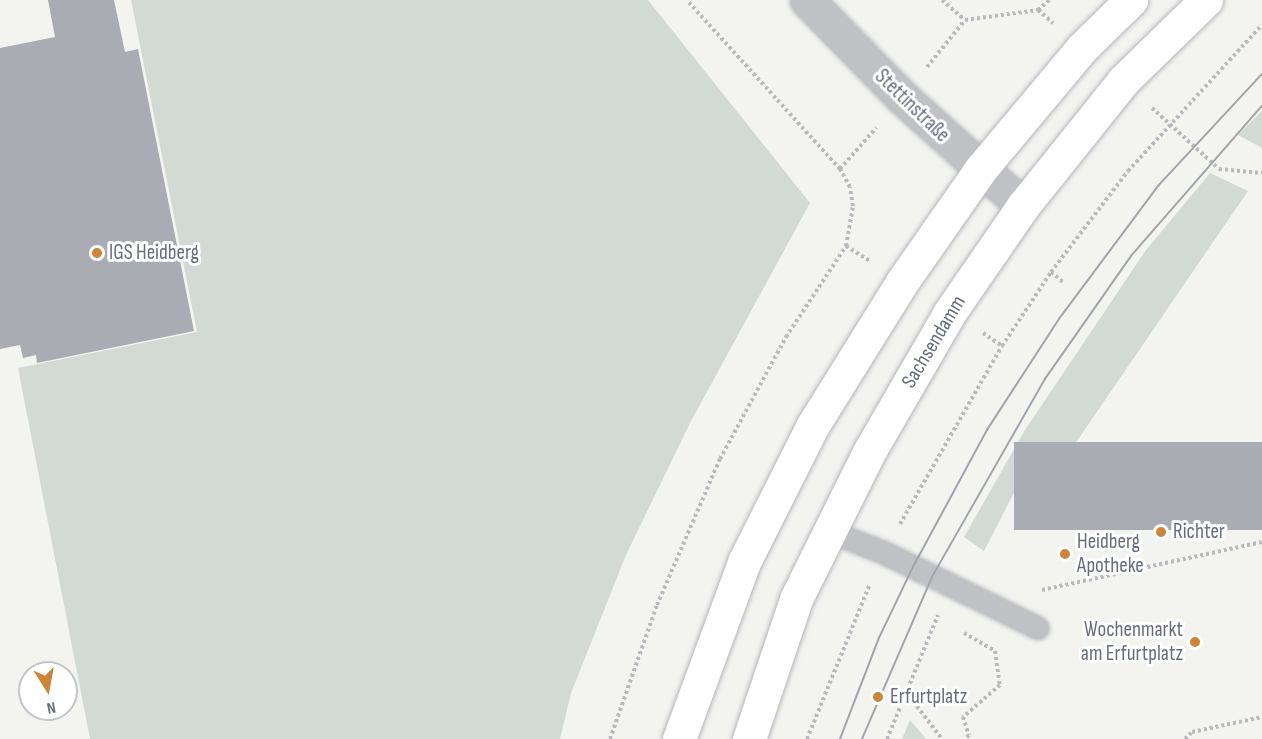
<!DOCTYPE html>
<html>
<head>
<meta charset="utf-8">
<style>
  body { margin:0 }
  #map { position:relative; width:1262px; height:739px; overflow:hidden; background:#f3f4f0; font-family:"Sofia Sans Condensed",sans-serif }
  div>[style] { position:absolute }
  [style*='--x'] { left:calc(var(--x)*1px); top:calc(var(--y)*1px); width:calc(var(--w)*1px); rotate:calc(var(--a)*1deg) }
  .green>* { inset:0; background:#d3dad3 }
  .building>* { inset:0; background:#a9acb3; transform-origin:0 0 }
  .path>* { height:4px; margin-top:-2px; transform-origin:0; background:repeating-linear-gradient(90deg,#b9babd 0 3px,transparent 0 6px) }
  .roads { filter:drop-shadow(0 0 2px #b4b6bc) drop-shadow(0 0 2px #b4b6bc) }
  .lane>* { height:21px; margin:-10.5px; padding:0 10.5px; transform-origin:10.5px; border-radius:10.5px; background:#c0c1c5 }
  .street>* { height:33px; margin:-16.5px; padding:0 16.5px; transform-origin:16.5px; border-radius:16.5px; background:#c0c1c5 }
  .secondary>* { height:33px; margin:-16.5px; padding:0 16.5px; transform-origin:16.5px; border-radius:16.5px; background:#fff }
  .tram>* { height:1.5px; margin:-0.75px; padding:0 0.75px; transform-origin:0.75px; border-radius:0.75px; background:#a1a4aa }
  .dots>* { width:16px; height:16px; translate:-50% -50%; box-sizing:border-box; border:3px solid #fff; border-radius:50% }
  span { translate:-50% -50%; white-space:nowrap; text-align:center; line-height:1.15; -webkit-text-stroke:6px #fff; paint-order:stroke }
  .street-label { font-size:21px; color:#666d7e }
  .poi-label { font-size:21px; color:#666d7e }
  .left { translate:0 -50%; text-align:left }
  .right { translate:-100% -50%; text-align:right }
  .north { position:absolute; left:18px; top:661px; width:60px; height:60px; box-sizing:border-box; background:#fff; border:2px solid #c2c5cb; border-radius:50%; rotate:169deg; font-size:16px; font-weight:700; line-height:24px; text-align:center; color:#666d7e }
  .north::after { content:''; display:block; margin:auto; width:21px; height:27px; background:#ce8536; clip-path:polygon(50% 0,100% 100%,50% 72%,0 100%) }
</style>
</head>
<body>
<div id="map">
  <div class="green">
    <i style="clip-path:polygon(131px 0,648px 0,810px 203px,690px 423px,626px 555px,571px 693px,560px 739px,90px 739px,18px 368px,197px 332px)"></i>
    <i style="clip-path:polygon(1262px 111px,1262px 148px,1238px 135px)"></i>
    <i style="clip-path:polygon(1210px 173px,1248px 191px,1077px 441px,1017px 487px,984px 551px,964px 537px,1025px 430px,1146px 250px)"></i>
    <i style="clip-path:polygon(910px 720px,926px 739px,902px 739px)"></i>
  </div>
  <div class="building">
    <i style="clip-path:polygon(48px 0,114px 0,125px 52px,138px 49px,194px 331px,37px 363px,36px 355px,23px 358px,20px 345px,0 349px,0 48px,55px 37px)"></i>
    <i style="left:1262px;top:442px;width:88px;height:248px;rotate:90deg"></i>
  </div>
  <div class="path">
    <i style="--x:942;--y:0;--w:30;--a:41"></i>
    <i style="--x:1038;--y:10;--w:20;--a:41"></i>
    <i style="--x:927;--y:67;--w:60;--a:-51"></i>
    <i style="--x:965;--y:20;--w:74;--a:-7.8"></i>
    <i style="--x:1038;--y:10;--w:15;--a:-42"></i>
    <i style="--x:1152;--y:108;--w:91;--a:42.3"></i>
    <i style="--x:1219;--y:169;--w:43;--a:5.3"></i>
    <i style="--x:840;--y:169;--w:55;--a:-48.7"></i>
    <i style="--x:846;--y:246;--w:28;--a:32"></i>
    <i style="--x:1051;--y:272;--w:16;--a:40"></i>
    <i style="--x:983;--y:333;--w:23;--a:34"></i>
    <i style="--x:900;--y:524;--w:205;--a:-60.2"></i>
    <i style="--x:1002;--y:346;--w:89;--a:-56.5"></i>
    <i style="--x:1051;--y:272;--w:127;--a:-52.7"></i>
    <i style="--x:1128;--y:171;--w:198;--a:-47.5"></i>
    <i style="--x:1042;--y:590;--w:225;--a:-12.3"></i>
    <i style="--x:964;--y:633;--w:36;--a:30"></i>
    <i style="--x:995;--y:651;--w:34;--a:82"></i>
    <i style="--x:1000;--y:685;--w:49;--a:139.1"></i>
    <i style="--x:963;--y:717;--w:19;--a:72"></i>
    <i style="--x:969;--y:735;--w:6;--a:135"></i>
    <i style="--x:906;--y:692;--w:59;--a:52.5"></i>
    <i style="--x:610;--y:739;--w:142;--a:-70.7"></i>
    <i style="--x:657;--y:605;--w:159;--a:-66.7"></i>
    <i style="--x:720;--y:459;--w:139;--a:-61.6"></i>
    <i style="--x:786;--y:337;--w:109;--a:-56.6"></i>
    <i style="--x:846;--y:246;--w:41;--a:-80.1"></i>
    <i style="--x:853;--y:206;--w:19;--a:-99"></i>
    <i style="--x:850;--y:187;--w:21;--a:-119"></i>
    <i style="--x:840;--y:169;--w:228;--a:-132.2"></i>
    <i style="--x:807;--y:739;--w:167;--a:-67.9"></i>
    <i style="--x:887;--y:739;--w:134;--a:-67.6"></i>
    <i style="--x:1185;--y:739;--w:10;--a:-45"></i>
    <i style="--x:1192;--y:732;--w:72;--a:-12.1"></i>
  </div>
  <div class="roads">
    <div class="lane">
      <i style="--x:829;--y:531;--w:60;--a:21.4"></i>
      <i style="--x:885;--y:553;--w:170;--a:26.1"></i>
    </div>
    <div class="street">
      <i style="--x:807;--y:0;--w:137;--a:45.6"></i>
      <i style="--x:903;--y:98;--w:161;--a:42"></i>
    </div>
    <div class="secondary">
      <i style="--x:679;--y:739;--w:189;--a:-69.8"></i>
      <i style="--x:744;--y:562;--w:153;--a:-63.3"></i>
      <i style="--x:813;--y:425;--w:168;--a:-58.1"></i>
      <i style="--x:902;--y:282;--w:136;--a:-55.1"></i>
      <i style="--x:980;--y:170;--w:159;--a:-50.1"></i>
      <i style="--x:1082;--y:48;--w:69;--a:-44.4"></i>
      <i style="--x:749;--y:739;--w:148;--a:-71.4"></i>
      <i style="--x:796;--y:599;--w:164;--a:-63.6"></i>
      <i style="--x:869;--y:452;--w:162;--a:-59.9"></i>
      <i style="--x:950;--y:312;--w:129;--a:-55.4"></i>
      <i style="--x:1023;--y:206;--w:160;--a:-51.3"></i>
      <i style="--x:1123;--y:81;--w:116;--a:-44.3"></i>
    </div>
  </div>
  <div class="tram">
    <i style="--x:840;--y:739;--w:108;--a:-68.9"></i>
    <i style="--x:879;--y:638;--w:79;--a:-64.4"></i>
    <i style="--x:913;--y:567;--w:156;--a:-61.6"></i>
    <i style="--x:987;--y:430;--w:132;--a:-57"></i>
    <i style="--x:1059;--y:319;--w:167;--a:-53.3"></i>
    <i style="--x:1159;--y:185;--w:151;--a:-47.1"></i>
    <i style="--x:862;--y:739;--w:176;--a:-66.6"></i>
    <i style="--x:932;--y:577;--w:228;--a:-60.3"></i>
    <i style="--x:1045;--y:379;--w:150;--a:-55"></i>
    <i style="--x:1131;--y:256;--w:199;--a:-48.9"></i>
  </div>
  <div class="dots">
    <i style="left:97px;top:253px;background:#ce8536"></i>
    <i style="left:1161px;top:532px;background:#ce8536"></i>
    <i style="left:1065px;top:554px;background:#ce8536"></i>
    <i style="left:1195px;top:642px;background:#ce8536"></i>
    <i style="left:878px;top:697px;background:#ce8536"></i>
  </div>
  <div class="street-label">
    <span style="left:912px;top:106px;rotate:44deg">Stettinstraße</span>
    <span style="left:934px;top:342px;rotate:-59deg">Sachsendamm</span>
  </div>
  <div class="poi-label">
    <span class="left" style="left:109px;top:253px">IGS Heidberg</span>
    <span class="left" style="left:1173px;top:532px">Richter</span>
    <span class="left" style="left:1077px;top:554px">Heidberg<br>Apotheke</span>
    <span class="right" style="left:1183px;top:642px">Wochenmarkt<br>am Erfurtplatz</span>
    <span class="left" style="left:890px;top:697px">Erfurtplatz</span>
  </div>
  <div class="north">N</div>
</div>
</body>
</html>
